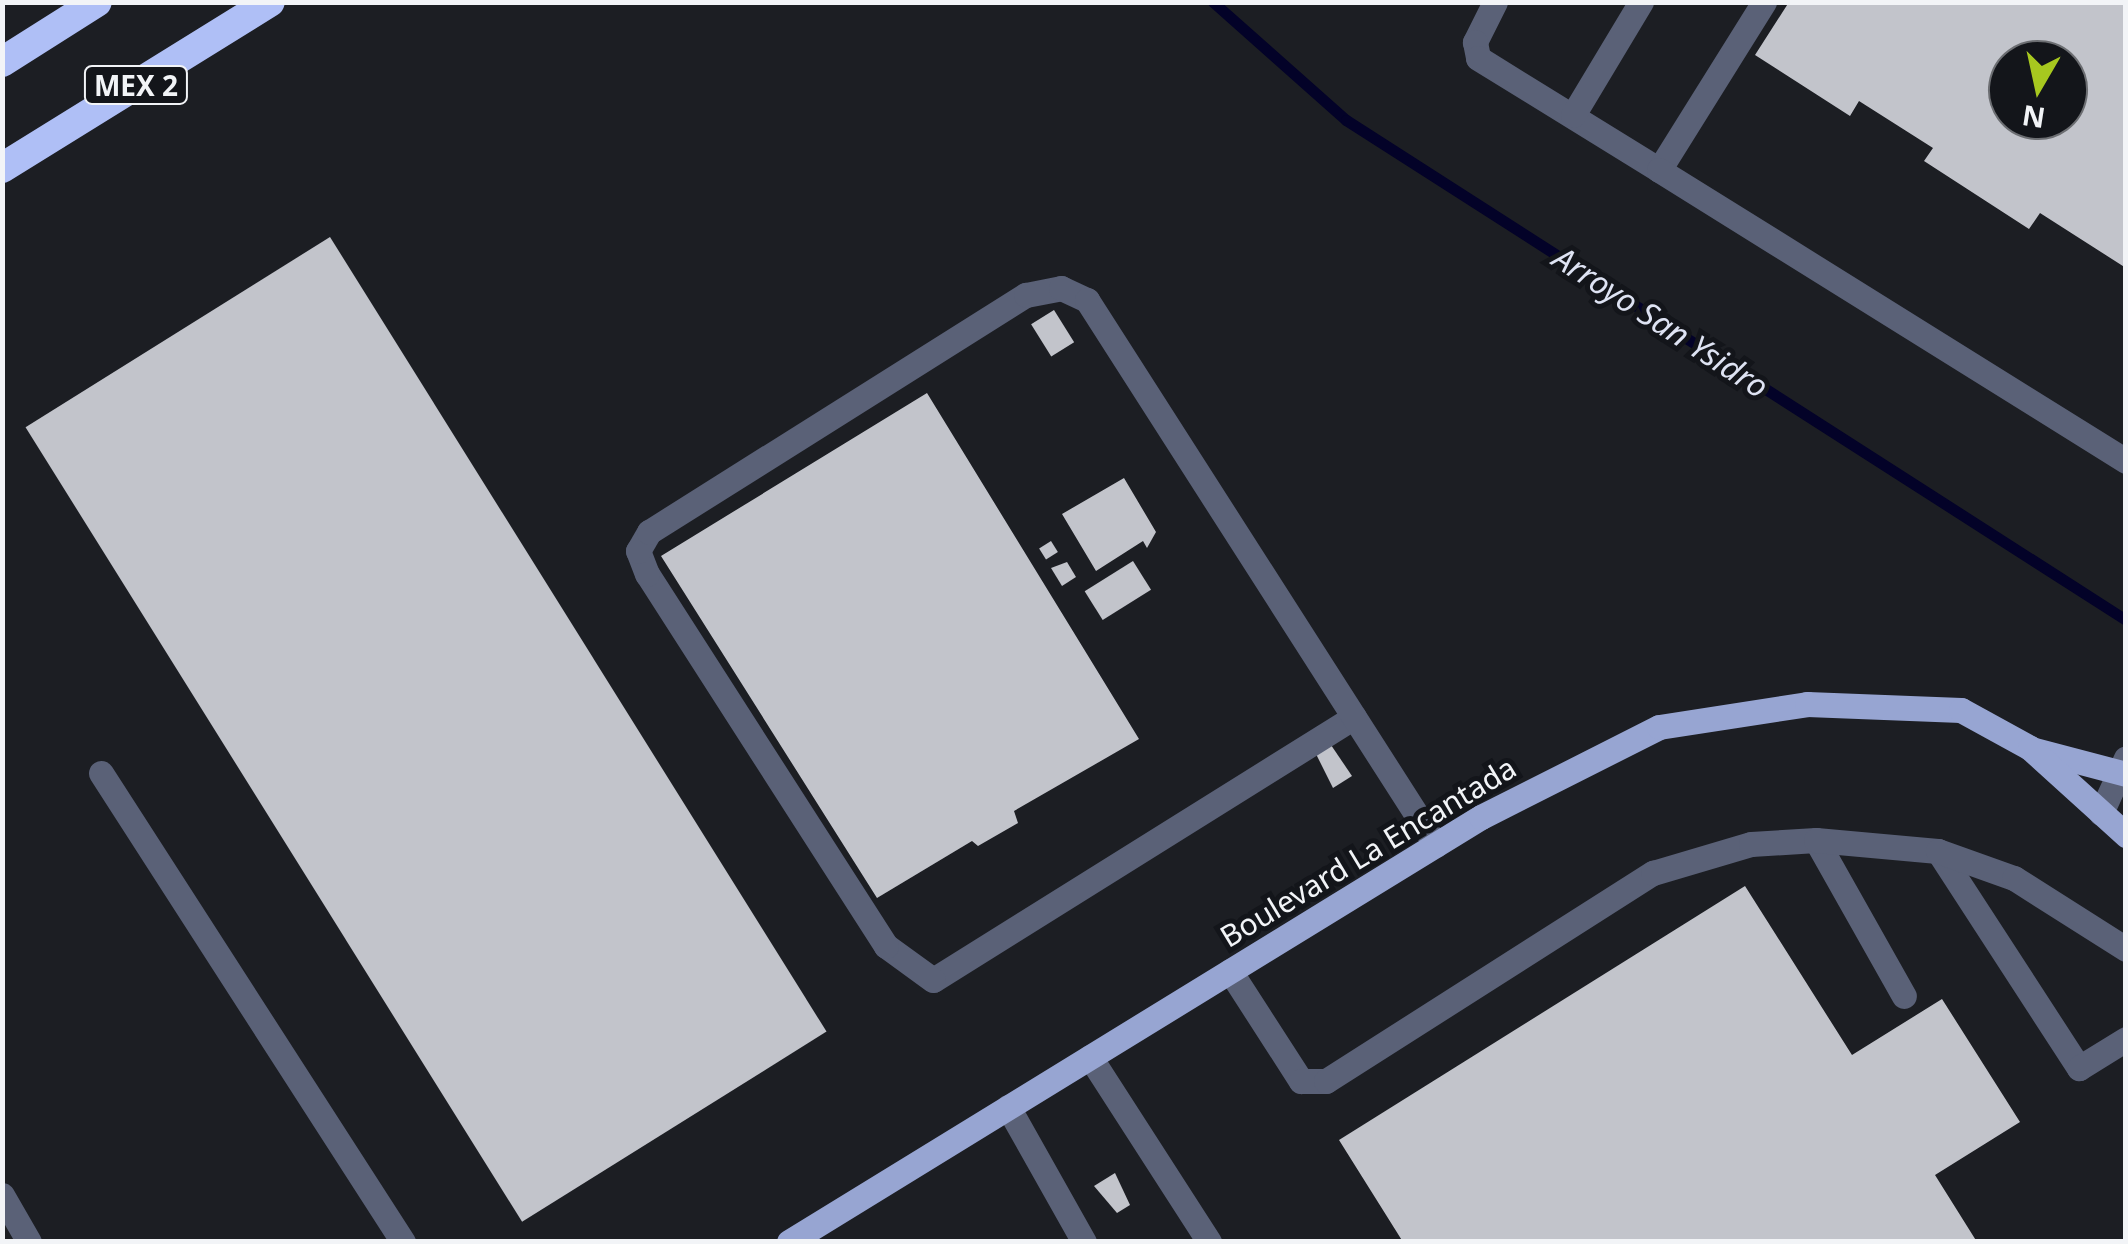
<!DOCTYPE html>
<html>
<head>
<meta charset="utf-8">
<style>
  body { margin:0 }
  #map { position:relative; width:2128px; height:1244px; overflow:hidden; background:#1c1e23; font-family:"Noto Sans",sans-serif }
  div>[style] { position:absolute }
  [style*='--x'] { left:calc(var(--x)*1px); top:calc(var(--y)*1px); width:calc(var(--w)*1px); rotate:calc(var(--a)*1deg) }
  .stream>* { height:11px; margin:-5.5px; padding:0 5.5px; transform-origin:5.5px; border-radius:5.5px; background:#030228 }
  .building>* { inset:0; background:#c2c4cb; transform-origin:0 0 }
  .minor>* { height:25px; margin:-12.5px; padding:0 12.5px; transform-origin:12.5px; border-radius:12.5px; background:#5a6177 }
  .major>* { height:25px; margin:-12.5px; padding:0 12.5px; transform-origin:12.5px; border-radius:12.5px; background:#97a5d2 }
  .highway>* { height:30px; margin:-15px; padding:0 15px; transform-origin:15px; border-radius:15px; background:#afbff6 }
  span { translate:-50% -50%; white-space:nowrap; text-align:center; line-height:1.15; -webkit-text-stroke:10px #13151a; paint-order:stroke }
  .shield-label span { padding:2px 8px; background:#13151a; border:2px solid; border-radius:8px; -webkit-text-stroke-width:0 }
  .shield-label { font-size:28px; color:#f2f4f7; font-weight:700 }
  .street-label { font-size:30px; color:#f2f4f7 }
  .water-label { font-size:32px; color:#dee3f3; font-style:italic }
  .frame { position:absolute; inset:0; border:5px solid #f2f4f7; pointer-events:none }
  .north { position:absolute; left:1988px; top:40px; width:100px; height:100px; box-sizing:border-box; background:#13151a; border:2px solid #6c6e72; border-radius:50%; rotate:189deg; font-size:28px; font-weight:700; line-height:40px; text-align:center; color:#f2f4f7 }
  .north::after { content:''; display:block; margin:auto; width:35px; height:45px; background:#a7c81f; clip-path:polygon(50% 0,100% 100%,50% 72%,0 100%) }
</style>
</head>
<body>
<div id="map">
  <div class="stream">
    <i style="--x:1213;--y:2;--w:178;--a:41.6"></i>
    <i style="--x:1346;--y:120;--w:926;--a:32.66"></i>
  </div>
  <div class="building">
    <i style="clip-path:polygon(evenodd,1789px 2px,2126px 2px,2126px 268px,2040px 213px,2029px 229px,1924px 161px,1933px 148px,1859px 101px,1850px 116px,1755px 55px,1789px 2px,2008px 60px,2068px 60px,2068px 120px,2008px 120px,2008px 60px)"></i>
    <i style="left:330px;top:237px;width:937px;height:359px;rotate:58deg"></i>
    <i style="left:1054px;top:310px;width:38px;height:27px;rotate:58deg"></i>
    <i style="clip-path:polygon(927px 393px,1139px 739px,1014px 811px,1018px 823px,978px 846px,972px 841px,877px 898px,661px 556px)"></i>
    <i style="clip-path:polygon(1124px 478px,1156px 532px,1147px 548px,1143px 541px,1096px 571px,1062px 514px)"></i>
    <i style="left:1051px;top:541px;width:13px;height:14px;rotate:58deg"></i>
    <i style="left:1133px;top:561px;width:34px;height:57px;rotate:58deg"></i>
    <i style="clip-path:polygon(1067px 562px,1076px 577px,1062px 586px,1051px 568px)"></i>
    <i style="clip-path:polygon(1331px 745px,1352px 776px,1333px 788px,1316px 754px)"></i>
    <i style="clip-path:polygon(1745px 886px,1852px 1055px,1942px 999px,2020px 1122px,1935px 1175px,1977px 1242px,1403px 1242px,1339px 1140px)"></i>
    <i style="clip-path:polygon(1115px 1173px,1130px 1205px,1117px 1213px,1094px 1186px)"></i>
  </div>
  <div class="minor">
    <i style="--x:1495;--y:2;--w:45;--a:116.6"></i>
    <i style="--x:1475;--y:42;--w:16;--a:79"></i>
    <i style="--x:1478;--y:58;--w:213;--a:31.7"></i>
    <i style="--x:1764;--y:2;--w:198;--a:122"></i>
    <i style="--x:1659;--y:170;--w:550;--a:31.93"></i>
    <i style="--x:1573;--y:115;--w:132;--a:-59"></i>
    <i style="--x:1354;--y:717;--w:496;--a:148"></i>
    <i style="--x:933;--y:980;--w:58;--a:-144.1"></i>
    <i style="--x:886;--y:946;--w:442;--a:-122.7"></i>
    <i style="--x:647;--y:574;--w:25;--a:-111"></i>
    <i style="--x:638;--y:551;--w:22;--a:-60"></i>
    <i style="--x:649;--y:532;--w:445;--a:-32.2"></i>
    <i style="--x:1026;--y:295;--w:36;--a:-11"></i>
    <i style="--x:1061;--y:288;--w:29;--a:25"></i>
    <i style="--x:1087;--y:300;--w:647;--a:57.37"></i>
    <i style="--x:101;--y:773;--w:558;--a:57.22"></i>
    <i style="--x:2101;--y:813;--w:60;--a:-65.6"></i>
    <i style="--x:1816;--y:840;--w:179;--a:60.6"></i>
    <i style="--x:1938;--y:851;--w:259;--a:57"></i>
    <i style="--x:2079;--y:1068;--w:55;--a:-31.7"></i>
    <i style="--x:1230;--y:971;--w:131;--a:57.2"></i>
    <i style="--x:1301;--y:1081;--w:25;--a:0"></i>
    <i style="--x:1326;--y:1081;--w:388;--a:-32.5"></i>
    <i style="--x:1653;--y:873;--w:102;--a:-16.5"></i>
    <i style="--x:1751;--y:844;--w:65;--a:-3.5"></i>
    <i style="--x:1816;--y:840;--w:122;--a:5.2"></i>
    <i style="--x:1938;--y:851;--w:81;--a:19.6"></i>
    <i style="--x:2014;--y:878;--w:133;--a:32.4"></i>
    <i style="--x:1090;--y:1057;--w:220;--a:57.2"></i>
    <i style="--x:1008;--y:1107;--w:155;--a:60.6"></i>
    <i style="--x:2;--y:1195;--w:54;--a:60.1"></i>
  </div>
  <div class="major">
    <i style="--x:2035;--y:750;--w:94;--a:14.8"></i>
    <i style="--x:789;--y:1242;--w:812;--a:-31.56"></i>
    <i style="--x:1481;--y:817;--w:199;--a:-26.8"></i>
    <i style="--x:1659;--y:727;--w:150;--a:-8.8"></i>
    <i style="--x:1807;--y:704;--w:154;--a:2.2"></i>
    <i style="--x:1961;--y:710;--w:79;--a:28.8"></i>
    <i style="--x:2030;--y:748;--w:130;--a:42.2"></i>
  </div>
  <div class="highway">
    <i style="--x:2;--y:62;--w:112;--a:-32.3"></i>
    <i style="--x:2;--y:168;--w:315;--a:-31.8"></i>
  </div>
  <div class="shield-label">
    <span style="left:136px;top:85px">MEX 2</span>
  </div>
  <div class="street-label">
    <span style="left:1368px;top:852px;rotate:-31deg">Boulevard La Encantada</span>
  </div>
  <div class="water-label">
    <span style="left:1661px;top:322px;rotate:33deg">Arroyo San Ysidro</span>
  </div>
  <div class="frame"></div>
  <div class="north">N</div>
</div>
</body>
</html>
